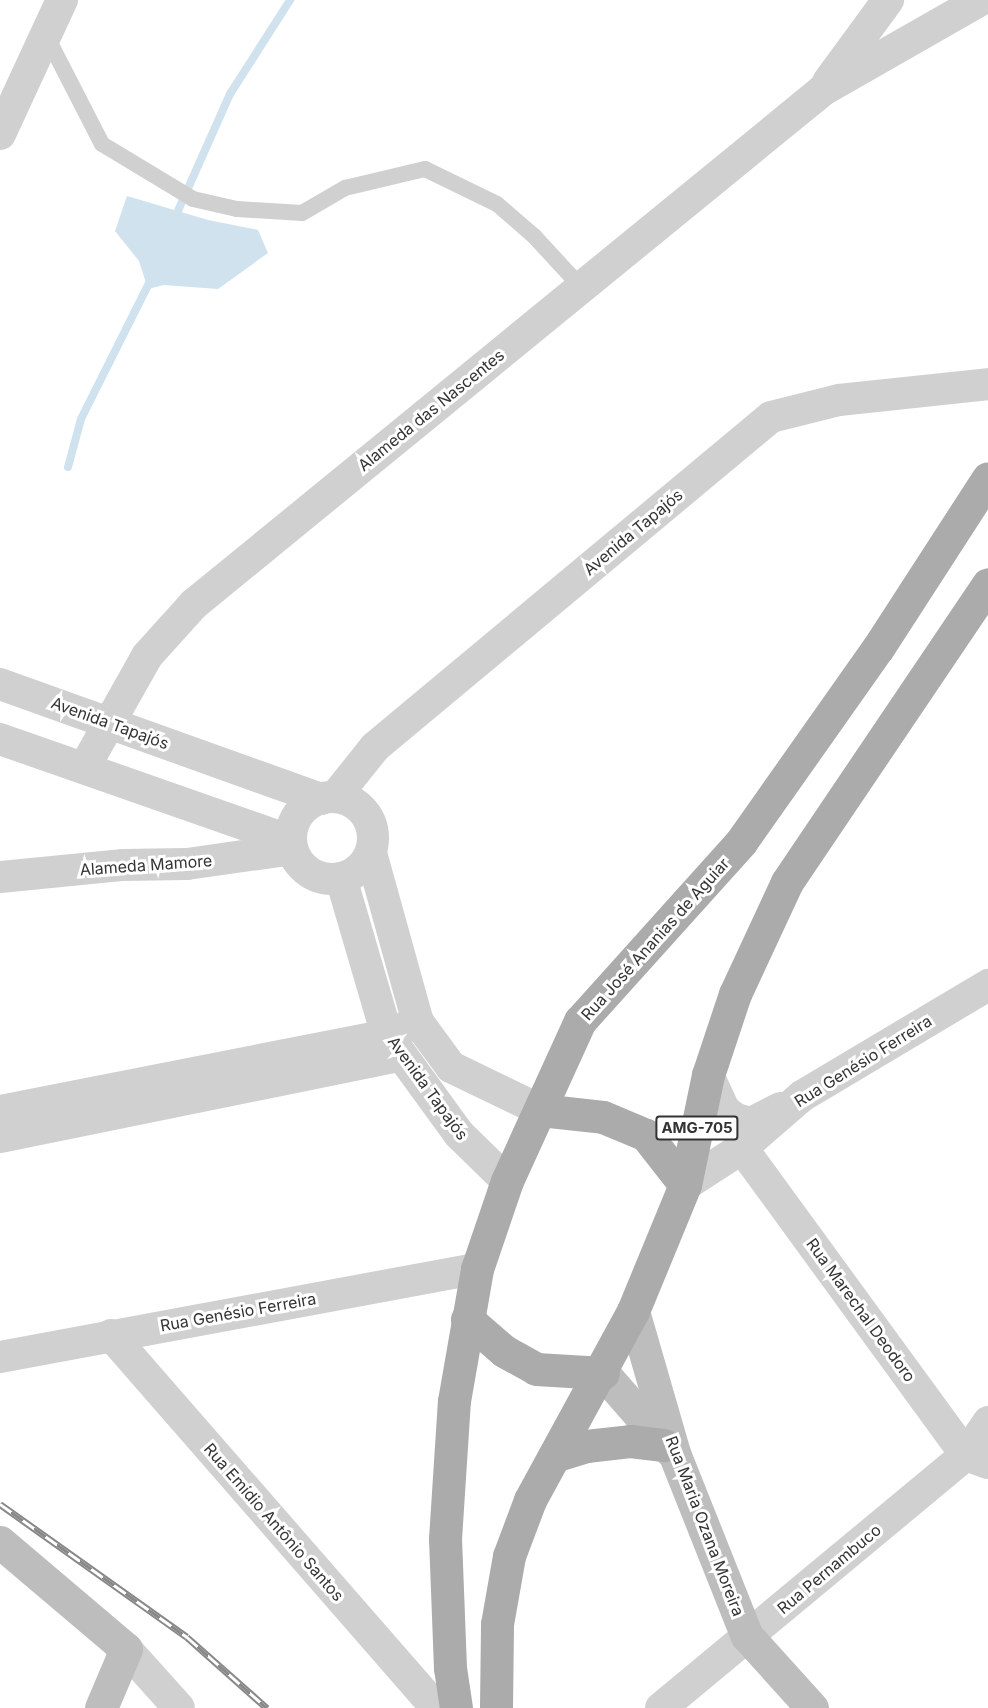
<!DOCTYPE html>
<html>
<head>
<meta charset="utf-8">
<style>
  body { margin:0 }
  #map { position:relative; width:988px; height:1708px; overflow:hidden; background:#fff; font-family:Inter,sans-serif }
  div>[style] { position:absolute }
  [style*='--x'] { left:calc(var(--x)*1px); top:calc(var(--y)*1px); width:calc(var(--w)*1px); rotate:calc(var(--a)*1deg) }
  .water>* { inset:0; background:#cfe2ee }
  .stream>* { height:8px; margin:-4px; padding:0 4px; transform-origin:4px; border-radius:4px; background:#cfe2ee }
  .lane>* { height:16px; margin:-8px; padding:0 8px; transform-origin:8px; border-radius:8px; background:#d0d0d0 }
  .street>* { height:32px; margin:-16px; padding:0 16px; transform-origin:16px; border-radius:16px; background:#d0d0d0 }
  .street>.ring { margin:-16px; padding:0; box-sizing:content-box; background:none; border:32px solid #d0d0d0; border-radius:50% }
  .secondary>* { height:33px; margin:-16.5px; padding:0 16.5px; transform-origin:16.5px; border-radius:16.5px; background:#bdbdbd }
  .primary>* { height:33px; margin:-16.5px; padding:0 16.5px; transform-origin:16.5px; border-radius:16.5px; background:#ababab }
  .rail>* { height:7px; margin-top:-3.5px; transform-origin:0; background:repeating-linear-gradient(90deg,#fff 0 14px,#888 0 28px); box-sizing:border-box; border-block:2px solid #888 }
  span { translate:-50% -50%; white-space:nowrap; text-align:center; line-height:1.15; -webkit-text-stroke:6px #fff; paint-order:stroke }
  .shield-label span { padding:2px 4px; background:#fff; border:2px solid; border-radius:4px; -webkit-text-stroke-width:0 }
  .shield-label { font-size:15px; color:#333; font-weight:700 }
  .street-label { font-size:16px; color:#333 }
</style>
</head>
<body>
<div id="map">
  <div class="water">
    <i style="clip-path:polygon(127px 196px,208px 220px,258px 230px,268px 253px,218px 289px,164px 285px,148px 289px,139px 261px,115px 231px)"></i>
  </div>
  <div class="stream">
    <i style="--x:173;--y:222;--w:140;--a:-66"></i>
    <i style="--x:230;--y:94;--w:112;--a:-57.4"></i>
    <i style="--x:68;--y:467;--w:50;--a:-74.8"></i>
    <i style="--x:81;--y:419;--w:157;--a:-63.4"></i>
  </div>
  <div class="lane">
    <i style="--x:47;--y:37;--w:120;--a:62.8"></i>
    <i style="--x:102;--y:144;--w:106;--a:31.1"></i>
    <i style="--x:193;--y:199;--w:45;--a:12.8"></i>
    <i style="--x:237;--y:209;--w:65;--a:3.5"></i>
    <i style="--x:302;--y:213;--w:50;--a:-30.2"></i>
    <i style="--x:345;--y:188;--w:82;--a:-13.4"></i>
    <i style="--x:425;--y:169;--w:80;--a:25.9"></i>
    <i style="--x:497;--y:204;--w:49;--a:40.9"></i>
    <i style="--x:534;--y:236;--w:69;--a:47.3"></i>
  </div>
  <div class="street">
    <i style="--x:828;--y:82;--w:102;--a:-53.8"></i>
    <i style="--x:0;--y:134;--w:148;--a:-65.2"></i>
    <i style="--x:0;--y:684;--w:341;--a:19.7"></i>
    <i style="--x:0;--y:739;--w:308;--a:19.3"></i>
    <i style="--x:84;--y:768;--w:129;--a:-60.6"></i>
    <i style="--x:147;--y:656;--w:70;--a:-47.9"></i>
    <i style="--x:194;--y:604;--w:812;--a:-39.25"></i>
    <i style="--x:823;--y:90;--w:182;--a:-29.7"></i>
    <i style="--x:335;--y:797;--w:64;--a:-51.3"></i>
    <i style="--x:375;--y:747;--w:515;--a:-39.81"></i>
    <i style="--x:771;--y:417;--w:70;--a:-14"></i>
    <i style="--x:839;--y:400;--w:150;--a:-6.1"></i>
    <i class="ring" style="left:291px;top:797px;width:50px;height:50px"></i>
    <i style="--x:371;--y:853;--w:175;--a:74.5"></i>
    <i style="--x:418;--y:1022;--w:56;--a:53.7"></i>
    <i style="--x:451;--y:1067;--w:99;--a:25.8"></i>
    <i style="--x:0;--y:877;--w:124;--a:-5.6"></i>
    <i style="--x:123;--y:865;--w:64;--a:-0.9"></i>
    <i style="--x:187;--y:864;--w:106;--a:-8.1"></i>
    <i style="--x:341;--y:878;--w:164;--a:73.7"></i>
    <i style="--x:387;--y:1035;--w:122;--a:54"></i>
    <i style="--x:459;--y:1134;--w:67;--a:44.4"></i>
    <i style="--x:708;--y:1075;--w:40;--a:65"></i>
    <i style="--x:725;--y:1111;--w:14;--a:36"></i>
    <i style="--x:736;--y:1119;--w:16;--a:15"></i>
    <i style="--x:751;--y:1123;--w:33;--a:-27"></i>
    <i style="--x:0;--y:1111;--w:394;--a:-11.1"></i>
    <i style="--x:387;--y:1035;--w:34;--a:-23"></i>
    <i style="--x:0;--y:1137;--w:410;--a:-11.5"></i>
    <i style="--x:742;--y:1148;--w:380;--a:53.9"></i>
    <i style="--x:966;--y:1455;--w:23;--a:20"></i>
    <i style="--x:685;--y:1185;--w:68;--a:-33"></i>
    <i style="--x:742;--y:1148;--w:79;--a:-40.9"></i>
    <i style="--x:802;--y:1096;--w:217;--a:-30.8"></i>
    <i style="--x:111;--y:1335;--w:495;--a:48.9"></i>
    <i style="--x:0;--y:1357;--w:485;--a:-10.5"></i>
    <i style="--x:126;--y:1649;--w:79;--a:48.1"></i>
    <i style="--x:661;--y:1708;--w:396;--a:-39.7"></i>
    <i style="--x:966;--y:1455;--w:40;--a:-56"></i>
  </div>
  <div class="secondary">
    <i style="--x:633;--y:1311;--w:148;--a:73.9"></i>
    <i style="--x:674;--y:1453;--w:197;--a:68.3"></i>
    <i style="--x:747;--y:1636;--w:97;--a:47.9"></i>
    <i style="--x:603;--y:1373;--w:103;--a:48.9"></i>
    <i style="--x:0;--y:1542;--w:165;--a:40.3"></i>
    <i style="--x:126;--y:1649;--w:64;--a:113"></i>
  </div>
  <div class="primary">
    <i style="--x:540;--y:1110;--w:63;--a:6.3"></i>
    <i style="--x:603;--y:1117;--w:47;--a:22.7"></i>
    <i style="--x:646;--y:1135;--w:63;--a:52"></i>
    <i style="--x:467;--y:1319;--w:49;--a:40.9"></i>
    <i style="--x:504;--y:1351;--w:37;--a:29"></i>
    <i style="--x:536;--y:1369;--w:67;--a:3.4"></i>
    <i style="--x:554;--y:1456;--w:34;--a:-17"></i>
    <i style="--x:586;--y:1446;--w:44;--a:-6.5"></i>
    <i style="--x:630;--y:1441;--w:34;--a:7"></i>
    <i style="--x:456;--y:1708;--w:40;--a:-98.5"></i>
    <i style="--x:450;--y:1668;--w:129;--a:-92.2"></i>
    <i style="--x:445;--y:1539;--w:138;--a:-86.3"></i>
    <i style="--x:454;--y:1401;--w:134;--a:-80.1"></i>
    <i style="--x:477;--y:1269;--w:93;--a:-71.2"></i>
    <i style="--x:507;--y:1181;--w:176;--a:-65.5"></i>
    <i style="--x:580;--y:1021;--w:241;--a:-48"></i>
    <i style="--x:741;--y:842;--w:237;--a:-54.8"></i>
    <i style="--x:878;--y:648;--w:202;--a:-57.1"></i>
    <i style="--x:496;--y:1708;--w:84;--a:-89.3"></i>
    <i style="--x:497;--y:1624;--w:69;--a:-80"></i>
    <i style="--x:509;--y:1556;--w:60;--a:-69.4"></i>
    <i style="--x:530;--y:1500;--w:215;--a:-61.4"></i>
    <i style="--x:633;--y:1311;--w:136;--a:-67.6"></i>
    <i style="--x:685;--y:1185;--w:112;--a:-78.2"></i>
    <i style="--x:708;--y:1075;--w:85;--a:-71.6"></i>
    <i style="--x:735;--y:994;--w:123;--a:-65.1"></i>
    <i style="--x:787;--y:882;--w:359;--a:-56"></i>
  </div>
  <div class="rail">
    <i style="--x:0;--y:1504;--w:229;--a:35.4"></i>
    <i style="--x:187;--y:1637;--w:107;--a:41.6"></i>
  </div>
  <div class="shield-label">
    <span style="left:697px;top:1128px">AMG-705</span>
  </div>
  <div class="street-label">
    <span style="left:431px;top:410px;rotate:-39deg">Alameda das Nascentes</span>
    <span style="left:633px;top:532px;rotate:-40deg">Avenida Tapajós</span>
    <span style="left:110px;top:723px;rotate:20deg">Avenida Tapajós</span>
    <span style="left:146px;top:865px;rotate:-4deg">Alameda Mamore</span>
    <span style="left:655px;top:939px;rotate:-48deg">Rua José Ananias de Aguiar</span>
    <span style="left:863px;top:1061px;rotate:-32deg">Rua Genésio Ferreira</span>
    <span style="left:428px;top:1088px;rotate:54deg">Avenida Tapajós</span>
    <span style="left:861px;top:1310px;rotate:54deg">Rua Marechal Deodoro</span>
    <span style="left:238px;top:1312px;rotate:-10deg">Rua Genésio Ferreira</span>
    <span style="left:274px;top:1522px;rotate:49deg">Rua Emídio Antônio Santos</span>
    <span style="left:705px;top:1526px;rotate:69deg">Rua Maria Ozana Moreira</span>
    <span style="left:829px;top:1569px;rotate:-40deg">Rua Pernambuco</span>
  </div>
</div>
</body>
</html>
